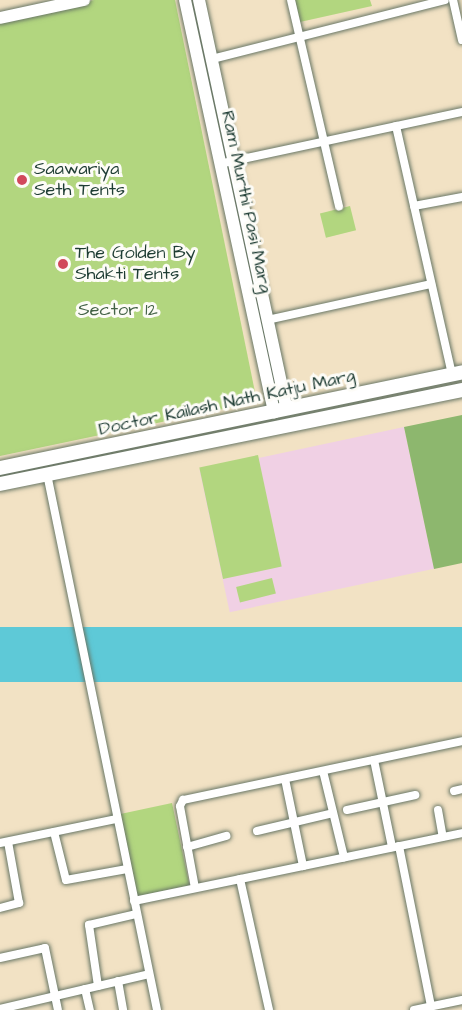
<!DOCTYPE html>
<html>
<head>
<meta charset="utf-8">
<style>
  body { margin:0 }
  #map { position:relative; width:462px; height:1010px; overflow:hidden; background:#f2e2c4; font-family:"Architects Daughter",sans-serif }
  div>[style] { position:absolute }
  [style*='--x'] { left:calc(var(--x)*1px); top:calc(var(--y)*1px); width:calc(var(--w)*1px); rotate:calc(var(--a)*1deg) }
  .built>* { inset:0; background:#f0d0e4; transform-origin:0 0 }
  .green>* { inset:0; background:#b2d67f; transform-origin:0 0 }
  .forest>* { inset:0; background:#8db76e }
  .water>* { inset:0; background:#5ec9d7; transform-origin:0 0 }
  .roads { filter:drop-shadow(0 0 2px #697766) drop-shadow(0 0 2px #697766) }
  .street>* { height:8px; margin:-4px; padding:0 4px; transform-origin:4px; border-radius:4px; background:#fff }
  .secondary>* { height:12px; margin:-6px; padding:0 6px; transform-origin:6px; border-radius:6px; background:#fff }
  .primary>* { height:14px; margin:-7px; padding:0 7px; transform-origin:7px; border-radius:7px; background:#fff }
  .dots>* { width:16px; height:16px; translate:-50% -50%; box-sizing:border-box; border:3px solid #fdfcf7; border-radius:50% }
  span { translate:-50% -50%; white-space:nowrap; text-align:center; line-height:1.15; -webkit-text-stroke:6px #fdfcf7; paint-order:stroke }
  .poi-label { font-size:18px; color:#1f3d34 }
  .left { translate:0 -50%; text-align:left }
  .street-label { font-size:18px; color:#1f3d34 }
  .park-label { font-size:18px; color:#446347 }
</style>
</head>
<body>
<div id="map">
  <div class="built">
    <i style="left:404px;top:427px;width:145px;height:209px;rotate:78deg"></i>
  </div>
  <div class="green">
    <i style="clip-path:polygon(94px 0,175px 0,257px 402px,0 456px,0 20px)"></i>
    <i style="clip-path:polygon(295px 0,370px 0,372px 6px,300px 22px)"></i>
    <i style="left:350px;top:206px;width:25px;height:31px;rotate:76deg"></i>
    <i style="left:258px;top:455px;width:114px;height:60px;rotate:78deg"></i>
    <i style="left:272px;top:578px;width:16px;height:37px;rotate:76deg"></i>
    <i style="left:172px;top:803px;width:84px;height:54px;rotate:78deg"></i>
  </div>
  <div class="forest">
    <i style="clip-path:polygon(462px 415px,462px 563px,434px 569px,404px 427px)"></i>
  </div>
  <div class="water">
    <i style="left:462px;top:627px;width:55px;height:472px;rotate:90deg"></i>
  </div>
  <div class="roads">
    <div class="street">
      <i style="--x:291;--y:0;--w:212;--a:76.9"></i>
      <i style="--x:453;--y:0;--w:41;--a:77.3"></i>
      <i style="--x:212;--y:59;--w:240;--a:-14.2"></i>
      <i style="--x:396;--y:126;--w:255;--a:77.3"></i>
      <i style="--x:219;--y:164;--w:249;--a:-12.1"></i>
      <i style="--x:414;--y:206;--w:49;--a:-10.6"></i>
      <i style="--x:267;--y:320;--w:168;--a:-12.4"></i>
      <i style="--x:47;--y:474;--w:547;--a:78.4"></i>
      <i style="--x:374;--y:760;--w:89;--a:78.3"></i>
      <i style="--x:323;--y:771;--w:89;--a:76.3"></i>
      <i style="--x:285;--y:779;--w:89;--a:78.3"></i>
      <i style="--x:454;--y:791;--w:8;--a:-14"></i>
      <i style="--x:347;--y:810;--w:70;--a:-12.4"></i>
      <i style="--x:438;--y:810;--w:27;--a:80"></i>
      <i style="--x:257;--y:831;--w:78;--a:-13.3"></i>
      <i style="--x:54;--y:832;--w:49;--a:76"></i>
      <i style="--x:66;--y:880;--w:62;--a:-10.2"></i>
      <i style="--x:0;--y:843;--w:118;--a:-11.7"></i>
      <i style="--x:399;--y:846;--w:163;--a:78.7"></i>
      <i style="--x:187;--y:847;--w:41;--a:-15.8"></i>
      <i style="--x:240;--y:879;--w:134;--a:77.5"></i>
      <i style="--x:195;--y:888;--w:83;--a:-100.4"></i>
      <i style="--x:180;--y:806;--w:7;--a:-63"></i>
      <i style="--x:183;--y:800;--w:285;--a:-11.9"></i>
      <i style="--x:134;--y:901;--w:335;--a:-11.7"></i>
      <i style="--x:0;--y:908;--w:20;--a:-15"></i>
      <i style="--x:19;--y:903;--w:62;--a:-100.2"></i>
      <i style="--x:0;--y:958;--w:46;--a:-12.5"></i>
      <i style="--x:45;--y:948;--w:63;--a:78.2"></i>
      <i style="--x:118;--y:981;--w:29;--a:80"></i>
      <i style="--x:98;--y:986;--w:62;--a:-98.4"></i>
      <i style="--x:89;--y:925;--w:48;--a:-13.2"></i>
      <i style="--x:85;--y:989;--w:22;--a:77"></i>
      <i style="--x:0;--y:1009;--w:153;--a:-13.2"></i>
      <i style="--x:414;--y:1010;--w:49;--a:-11.8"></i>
    </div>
    <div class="secondary">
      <i style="--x:185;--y:0;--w:422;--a:77.8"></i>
      <i style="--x:199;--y:0;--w:418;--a:77.9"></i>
      <i style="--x:0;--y:18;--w:86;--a:-12.1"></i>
    </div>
    <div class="primary">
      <i style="--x:0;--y:468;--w:472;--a:-11.7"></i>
      <i style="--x:0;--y:484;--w:471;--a:-11.5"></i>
    </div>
  </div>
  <div class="dots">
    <i style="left:22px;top:180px;background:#d1495b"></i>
    <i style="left:63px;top:264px;background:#d1495b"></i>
  </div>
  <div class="poi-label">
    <span class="left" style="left:34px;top:180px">Saawariya<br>Seth Tents</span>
    <span class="left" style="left:75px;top:264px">The Golden By<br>Shakti Tents</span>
  </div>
  <div class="street-label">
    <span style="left:246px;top:202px;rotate:78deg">Ram Murthi Pasi Marg</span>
    <span style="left:227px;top:403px;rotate:-12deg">Doctor Kailash Nath Katju Marg</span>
  </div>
  <div class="park-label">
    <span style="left:118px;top:310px">Sector 12</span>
  </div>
</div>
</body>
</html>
